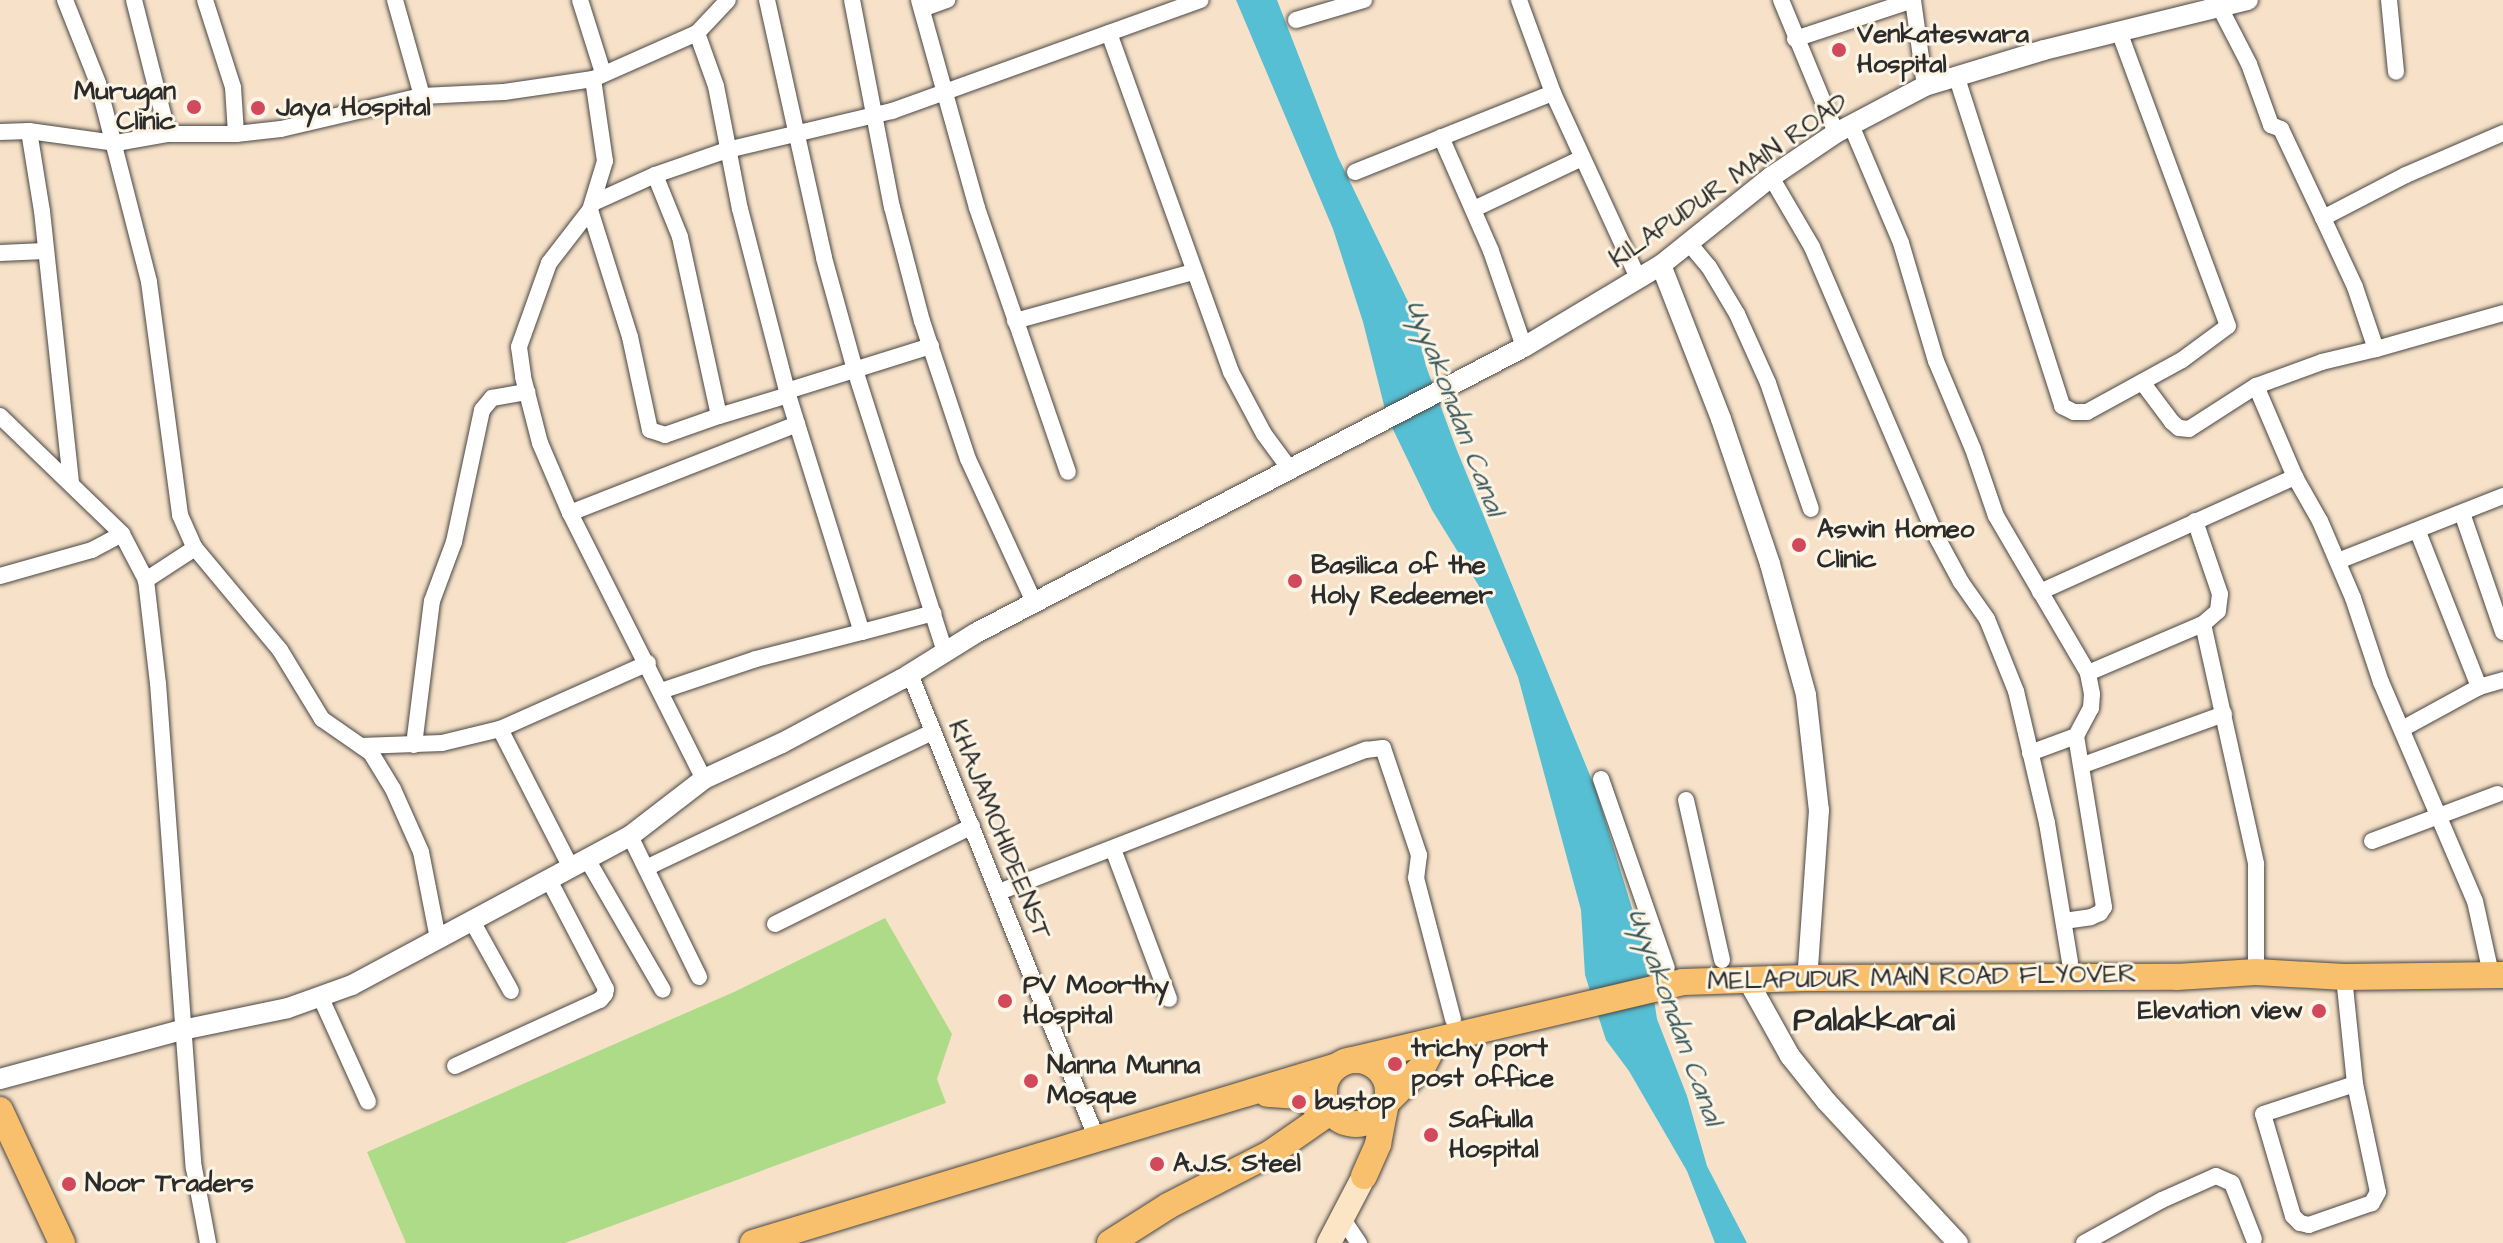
<!DOCTYPE html>
<html>
<head>
<meta charset="utf-8">
<style>
  body { margin:0 }
  #map { position:relative; width:2503px; height:1243px; overflow:hidden; background:#f7e2c9; font-family:"Architects Daughter",sans-serif }
  div>[style] { position:absolute }
  [style*='--x'] { left:calc(var(--x)*1px); top:calc(var(--y)*1px); width:calc(var(--w)*1px); rotate:calc(var(--a)*1deg) }
  .green>* { inset:0; background:#aedb87 }
  .water>* { inset:0; background:#56bfd3 }
  .roads { filter:drop-shadow(0 0 2px #4a4643) drop-shadow(0 0 2px #4a4643) }
  .minor>* { height:16px; margin:-8px; padding:0 8px; transform-origin:8px; border-radius:8px; background:#fff }
  .tertiary>* { height:20px; margin:-10px; padding:0 10px; transform-origin:10px; border-radius:10px; background:#fff }
  .secondary>* { height:24px; margin:-12px; padding:0 12px; transform-origin:12px; border-radius:12px; background:#fce5c4 }
  .primary>* { height:26px; margin:-13px; padding:0 13px; transform-origin:13px; border-radius:13px; background:#f8bf6c }
  .primary>.ring { margin:-13px; padding:0; box-sizing:content-box; background:none; border:26px solid #f8bf6c; border-radius:50% }
  .dots>* { width:22px; height:22px; translate:-50% -50%; box-sizing:border-box; border:4px solid #fcf5e5; border-radius:50% }
  span { translate:-50% -50%; white-space:nowrap; text-align:center; line-height:1.15; -webkit-text-stroke:6px #fcf5e5; paint-order:stroke }
  .poi-label { font-size:26px; color:#2b2b2b; font-weight:700 }
  .left { translate:0 -50%; text-align:left }
  .right { translate:-100% -50%; text-align:right }
  .street-label { font-size:26px; color:#2b2b2b }
  .water-label { font-size:28px; color:#38575d; font-style:italic }
  .district-label { font-size:34px; color:#2b2b2b; font-weight:700 }
</style>
</head>
<body>
<div id="map">
  <div class="green">
    <i style="clip-path:polygon(885px 918px,952px 1034px,937px 1079px,946px 1103px,565px 1243px,406px 1243px,367px 1152px,734px 992px)"></i>
  </div>
  <div class="water">
    <i style="clip-path:polygon(1236px 0,1277px 0,1338px 157px,1413px 312px,1426px 366px,1456px 448px,1596px 790px,1648px 961px,1657px 1019px,1687px 1096px,1707px 1166px,1747px 1243px,1715px 1243px,1687px 1171px,1629px 1071px,1606px 1040px,1585px 975px,1581px 910px,1518px 677px,1479px 586px,1432px 510px,1387px 417px,1363px 322px,1333px 229px)"></i>
  </div>
  <div class="roads">
    <div class="minor">
      <i style="--x:65;--y:0;--w:89;--a:68.3"></i>
      <i style="--x:98;--y:83;--w:205;--a:75.6"></i>
      <i style="--x:149;--y:282;--w:235;--a:82.4"></i>
      <i style="--x:180;--y:515;--w:36;--a:66"></i>
      <i style="--x:195;--y:548;--w:133;--a:50.2"></i>
      <i style="--x:280;--y:650;--w:81;--a:58.7"></i>
      <i style="--x:322;--y:719;--w:60;--a:34.8"></i>
      <i style="--x:371;--y:753;--w:42;--a:58.6"></i>
      <i style="--x:393;--y:789;--w:69;--a:66"></i>
      <i style="--x:421;--y:852;--w:89;--a:78.9"></i>
      <i style="--x:134;--y:0;--w:138;--a:75.8"></i>
      <i style="--x:205;--y:0;--w:91;--a:72.2"></i>
      <i style="--x:233;--y:87;--w:47;--a:86.3"></i>
      <i style="--x:395;--y:0;--w:100;--a:74.3"></i>
      <i style="--x:580;--y:0;--w:77;--a:72.5"></i>
      <i style="--x:767;--y:0;--w:264;--a:77.5"></i>
      <i style="--x:824;--y:258;--w:116;--a:74.5"></i>
      <i style="--x:855;--y:370;--w:296;--a:72.3"></i>
      <i style="--x:852;--y:0;--w:211;--a:79.1"></i>
      <i style="--x:892;--y:207;--w:118;--a:75.3"></i>
      <i style="--x:922;--y:321;--w:145;--a:71.6"></i>
      <i style="--x:968;--y:459;--w:157;--a:65.2"></i>
      <i style="--x:919;--y:0;--w:216;--a:74.4"></i>
      <i style="--x:977;--y:208;--w:279;--a:71"></i>
      <i style="--x:1519;--y:0;--w:99;--a:69.9"></i>
      <i style="--x:1553;--y:93;--w:204;--a:65.3"></i>
      <i style="--x:1781;--y:0;--w:144;--a:67.5"></i>
      <i style="--x:1913;--y:0;--w:87;--a:82.1"></i>
      <i style="--x:2216;--y:0;--w:72;--a:62.7"></i>
      <i style="--x:2249;--y:64;--w:65;--a:70.2"></i>
      <i style="--x:2271;--y:125;--w:11;--a:22"></i>
      <i style="--x:2281;--y:129;--w:98;--a:64.7"></i>
      <i style="--x:2323;--y:218;--w:76;--a:65.1"></i>
      <i style="--x:2355;--y:287;--w:65;--a:71.3"></i>
      <i style="--x:2376;--y:349;--w:56;--a:166.5"></i>
      <i style="--x:2322;--y:362;--w:70;--a:160"></i>
      <i style="--x:2256;--y:386;--w:99;--a:66.8"></i>
      <i style="--x:2295;--y:477;--w:51;--a:60.4"></i>
      <i style="--x:2320;--y:521;--w:84;--a:66.8"></i>
      <i style="--x:2353;--y:598;--w:89;--a:71.6"></i>
      <i style="--x:2381;--y:682;--w:238;--a:66.8"></i>
      <i style="--x:2475;--y:901;--w:75;--a:77.6"></i>
      <i style="--x:2389;--y:0;--w:72;--a:84.4"></i>
      <i style="--x:922;--y:9;--w:27;--a:-20"></i>
      <i style="--x:1296;--y:20;--w:71;--a:-16.4"></i>
      <i style="--x:697;--y:33;--w:56;--a:70.3"></i>
      <i style="--x:716;--y:86;--w:125;--a:79"></i>
      <i style="--x:740;--y:209;--w:192;--a:75.5"></i>
      <i style="--x:788;--y:395;--w:248;--a:72.7"></i>
      <i style="--x:862;--y:632;--w:74;--a:-14.8"></i>
      <i style="--x:1109;--y:33;--w:360;--a:70.2"></i>
      <i style="--x:1231;--y:372;--w:70;--a:62"></i>
      <i style="--x:1264;--y:434;--w:42;--a:53.7"></i>
      <i style="--x:1795;--y:39;--w:124;--a:-18.3"></i>
      <i style="--x:1956;--y:75;--w:348;--a:72.2"></i>
      <i style="--x:2062;--y:406;--w:13;--a:27"></i>
      <i style="--x:2074;--y:412;--w:13;--a:0"></i>
      <i style="--x:2087;--y:412;--w:108;--a:-28.7"></i>
      <i style="--x:2182;--y:360;--w:57;--a:-36.5"></i>
      <i style="--x:2228;--y:326;--w:314;--a:-110.3"></i>
      <i style="--x:593;--y:79;--w:83;--a:81.7"></i>
      <i style="--x:605;--y:161;--w:51;--a:107"></i>
      <i style="--x:590;--y:210;--w:67;--a:127.7"></i>
      <i style="--x:549;--y:263;--w:89;--a:109.7"></i>
      <i style="--x:519;--y:347;--w:30;--a:82"></i>
      <i style="--x:523;--y:377;--w:68;--a:75.6"></i>
      <i style="--x:540;--y:443;--w:76;--a:66.8"></i>
      <i style="--x:570;--y:513;--w:298;--a:63.3"></i>
      <i style="--x:1851;--y:125;--w:128;--a:67"></i>
      <i style="--x:1901;--y:243;--w:123;--a:73.5"></i>
      <i style="--x:1936;--y:361;--w:95;--a:67.2"></i>
      <i style="--x:1973;--y:449;--w:71;--a:71.1"></i>
      <i style="--x:1996;--y:516;--w:182;--a:59.6"></i>
      <i style="--x:2088;--y:673;--w:125;--a:-23.1"></i>
      <i style="--x:29;--y:131;--w:81;--a:80.8"></i>
      <i style="--x:42;--y:211;--w:275;--a:83.9"></i>
      <i style="--x:0;--y:132;--w:29;--a:-2"></i>
      <i style="--x:29;--y:131;--w:88;--a:7.9"></i>
      <i style="--x:116;--y:143;--w:53;--a:-9.8"></i>
      <i style="--x:168;--y:134;--w:68;--a:0"></i>
      <i style="--x:236;--y:134;--w:45;--a:-6.3"></i>
      <i style="--x:281;--y:129;--w:145;--a:-13.2"></i>
      <i style="--x:422;--y:96;--w:82;--a:-2.8"></i>
      <i style="--x:504;--y:92;--w:90;--a:-8.3"></i>
      <i style="--x:593;--y:79;--w:114;--a:-23.9"></i>
      <i style="--x:697;--y:33;--w:45;--a:-46.8"></i>
      <i style="--x:1441;--y:137;--w:124;--a:66.3"></i>
      <i style="--x:1491;--y:251;--w:102;--a:71"></i>
      <i style="--x:1355;--y:172;--w:213;--a:-21.8"></i>
      <i style="--x:655;--y:175;--w:67;--a:68"></i>
      <i style="--x:680;--y:237;--w:183;--a:77.7"></i>
      <i style="--x:719;--y:416;--w:72;--a:-16.9"></i>
      <i style="--x:1771;--y:177;--w:81;--a:59.6"></i>
      <i style="--x:1812;--y:247;--w:312;--a:66.8"></i>
      <i style="--x:1935;--y:534;--w:55;--a:61.6"></i>
      <i style="--x:1961;--y:582;--w:45;--a:54.9"></i>
      <i style="--x:1987;--y:619;--w:78;--a:68.1"></i>
      <i style="--x:2016;--y:691;--w:136;--a:76.8"></i>
      <i style="--x:2047;--y:823;--w:141;--a:80.6"></i>
      <i style="--x:593;--y:203;--w:68;--a:-24.3"></i>
      <i style="--x:655;--y:175;--w:76;--a:-19.1"></i>
      <i style="--x:727;--y:150;--w:170;--a:-13.3"></i>
      <i style="--x:892;--y:111;--w:328;--a:-19.8"></i>
      <i style="--x:1474;--y:209;--w:119;--a:-25.3"></i>
      <i style="--x:590;--y:210;--w:133;--a:72.5"></i>
      <i style="--x:630;--y:337;--w:95;--a:77.9"></i>
      <i style="--x:650;--y:430;--w:16;--a:18"></i>
      <i style="--x:665;--y:435;--w:57;--a:-19.4"></i>
      <i style="--x:2323;--y:218;--w:93;--a:-27.4"></i>
      <i style="--x:2406;--y:175;--w:106;--a:-23.4"></i>
      <i style="--x:1688;--y:242;--w:33;--a:50"></i>
      <i style="--x:1709;--y:267;--w:55;--a:59.2"></i>
      <i style="--x:1737;--y:314;--w:76;--a:65.8"></i>
      <i style="--x:1768;--y:383;--w:133;--a:71.2"></i>
      <i style="--x:0;--y:253;--w:45;--a:-2.5"></i>
      <i style="--x:1015;--y:321;--w:185;--a:-15.4"></i>
      <i style="--x:2376;--y:349;--w:132;--a:-15.8"></i>
      <i style="--x:2142;--y:382;--w:50;--a:53.1"></i>
      <i style="--x:2172;--y:422;--w:9;--a:41"></i>
      <i style="--x:2179;--y:428;--w:10;--a:6"></i>
      <i style="--x:2189;--y:429;--w:80;--a:-32.7"></i>
      <i style="--x:787;--y:391;--w:151;--a:-17.4"></i>
      <i style="--x:0;--y:416;--w:170;--a:44"></i>
      <i style="--x:122;--y:534;--w:52;--a:62.4"></i>
      <i style="--x:570;--y:513;--w:244;--a:-21.4"></i>
      <i style="--x:2462;--y:513;--w:126;--a:71"></i>
      <i style="--x:2195;--y:521;--w:77;--a:71.1"></i>
      <i style="--x:2220;--y:594;--w:17;--a:97"></i>
      <i style="--x:2218;--y:611;--w:20;--a:139"></i>
      <i style="--x:2203;--y:624;--w:246;--a:77.5"></i>
      <i style="--x:2256;--y:864;--w:108;--a:90"></i>
      <i style="--x:2418;--y:532;--w:167;--a:68.5"></i>
      <i style="--x:195;--y:548;--w:59;--a:146.9"></i>
      <i style="--x:146;--y:580;--w:104;--a:83.4"></i>
      <i style="--x:158;--y:683;--w:486;--a:85.8"></i>
      <i style="--x:194;--y:1168;--w:76;--a:79.4"></i>
      <i style="--x:2338;--y:561;--w:177;--a:-21.5"></i>
      <i style="--x:0;--y:576;--w:96;--a:-15.8"></i>
      <i style="--x:92;--y:550;--w:34;--a:-28"></i>
      <i style="--x:2040;--y:592;--w:280;--a:-24.3"></i>
      <i style="--x:910;--y:674;--w:499;--a:68.1"></i>
      <i style="--x:661;--y:691;--w:100;--a:-18.6"></i>
      <i style="--x:756;--y:659;--w:109;--a:-14.3"></i>
      <i style="--x:500;--y:729;--w:156;--a:62.9"></i>
      <i style="--x:2402;--y:729;--w:88;--a:-28.6"></i>
      <i style="--x:2479;--y:687;--w:25;--a:-16"></i>
      <i style="--x:414;--y:745;--w:145;--a:-82.9"></i>
      <i style="--x:432;--y:601;--w:63;--a:-69.6"></i>
      <i style="--x:454;--y:542;--w:135;--a:-78"></i>
      <i style="--x:482;--y:410;--w:16;--a:-50"></i>
      <i style="--x:492;--y:398;--w:36;--a:-10"></i>
      <i style="--x:361;--y:746;--w:81;--a:-2.1"></i>
      <i style="--x:442;--y:743;--w:60;--a:-13.6"></i>
      <i style="--x:500;--y:729;--w:162;--a:-24"></i>
      <i style="--x:2030;--y:753;--w:49;--a:-20.3"></i>
      <i style="--x:2083;--y:765;--w:150;--a:-19.9"></i>
      <i style="--x:1601;--y:779;--w:200;--a:70.8"></i>
      <i style="--x:1686;--y:800;--w:164;--a:77.3"></i>
      <i style="--x:630;--y:836;--w:157;--a:63.9"></i>
      <i style="--x:2372;--y:841;--w:134;--a:-20.5"></i>
      <i style="--x:1113;--y:849;--w:160;--a:69.5"></i>
      <i style="--x:587;--y:859;--w:151;--a:59.9"></i>
      <i style="--x:646;--y:868;--w:318;--a:-25.4"></i>
      <i style="--x:999;--y:892;--w:394;--a:-21.2"></i>
      <i style="--x:1366;--y:750;--w:17;--a:-7"></i>
      <i style="--x:1383;--y:748;--w:113;--a:71.4"></i>
      <i style="--x:1419;--y:855;--w:23;--a:97"></i>
      <i style="--x:1416;--y:878;--w:146;--a:75.3"></i>
      <i style="--x:472;--y:921;--w:80;--a:60.9"></i>
      <i style="--x:2064;--y:921;--w:27;--a:-8"></i>
      <i style="--x:2091;--y:917;--w:10;--a:-24"></i>
      <i style="--x:2100;--y:913;--w:7;--a:-56"></i>
      <i style="--x:2104;--y:907;--w:173;--a:-99.3"></i>
      <i style="--x:2076;--y:736;--w:32;--a:-62"></i>
      <i style="--x:2091;--y:708;--w:14;--a:-86"></i>
      <i style="--x:2092;--y:694;--w:21;--a:-101"></i>
      <i style="--x:775;--y:924;--w:220;--a:-26.4"></i>
      <i style="--x:2344;--y:977;--w:108;--a:84.1"></i>
      <i style="--x:2355;--y:1084;--w:110;--a:78"></i>
      <i style="--x:2378;--y:1192;--w:13;--a:119"></i>
      <i style="--x:2372;--y:1203;--w:67;--a:160.8"></i>
      <i style="--x:2309;--y:1225;--w:9;--a:-167"></i>
      <i style="--x:2300;--y:1223;--w:10;--a:-135"></i>
      <i style="--x:2293;--y:1216;--w:106;--a:-106.4"></i>
      <i style="--x:2263;--y:1114;--w:97;--a:-18.1"></i>
      <i style="--x:320;--y:996;--w:116;--a:65.6"></i>
      <i style="--x:455;--y:1066;--w:159;--a:-24.5"></i>
      <i style="--x:600;--y:1000;--w:8;--a:-50"></i>
      <i style="--x:605;--y:994;--w:5;--a:-79"></i>
      <i style="--x:606;--y:989;--w:123;--a:-117.6"></i>
      <i style="--x:1344;--y:1221;--w:27;--a:56"></i>
      <i style="--x:2084;--y:1243;--w:89;--a:-28.9"></i>
      <i style="--x:2162;--y:1200;--w:59;--a:-24"></i>
      <i style="--x:2216;--y:1176;--w:17;--a:24"></i>
      <i style="--x:2232;--y:1183;--w:60;--a:68.6"></i>
    </div>
    <div class="tertiary">
      <i style="--x:1661;--y:265;--w:165;--a:68.7"></i>
      <i style="--x:1721;--y:419;--w:153;--a:71.3"></i>
      <i style="--x:1770;--y:564;--w:136;--a:74.6"></i>
      <i style="--x:1806;--y:695;--w:116;--a:83.6"></i>
      <i style="--x:1819;--y:810;--w:157;--a:94"></i>
      <i style="--x:1747;--y:979;--w:88;--a:60.8"></i>
      <i style="--x:1790;--y:1056;--w:58;--a:51.3"></i>
      <i style="--x:1826;--y:1101;--w:194;--a:47.1"></i>
      <i style="--x:0;--y:1079;--w:188;--a:-15.1"></i>
      <i style="--x:182;--y:1030;--w:108;--a:-11.7"></i>
      <i style="--x:288;--y:1008;--w:68;--a:-19.8"></i>
      <i style="--x:352;--y:985;--w:315;--a:-28.2"></i>
      <i style="--x:630;--y:836;--w:93;--a:-37.6"></i>
      <i style="--x:704;--y:779;--w:86;--a:-24.8"></i>
      <i style="--x:782;--y:743;--w:136;--a:-28.1"></i>
      <i style="--x:902;--y:679;--w:87;--a:-31.9"></i>
      <i style="--x:976;--y:633;--w:618;--a:-27.56"></i>
      <i style="--x:1524;--y:347;--w:160;--a:-30.9"></i>
      <i style="--x:1661;--y:265;--w:141;--a:-38.7"></i>
      <i style="--x:1771;--y:177;--w:78;--a:-34.1"></i>
      <i style="--x:1836;--y:133;--w:101;--a:-27.8"></i>
      <i style="--x:1925;--y:86;--w:124;--a:-16.8"></i>
      <i style="--x:2044;--y:50;--w:210;--a:-13.8"></i>
    </div>
    <div class="secondary">
      <i style="--x:1329;--y:1243;--w:76;--a:-62.4"></i>
    </div>
    <div class="primary">
      <i style="--x:1353;--y:1060;--w:339;--a:-13.3"></i>
      <i style="--x:1683;--y:982;--w:122;--a:-1.9"></i>
      <i style="--x:1805;--y:978;--w:372;--a:-0.2"></i>
      <i style="--x:2177;--y:977;--w:79;--a:-3.6"></i>
      <i style="--x:2256;--y:972;--w:88;--a:3.3"></i>
      <i style="--x:2344;--y:977;--w:159;--a:-0.7"></i>
      <i class="ring" style="left:1324px;top:1060px;width:38px;height:38px"></i>
      <i style="--x:0;--y:1110;--w:147;--a:65"></i>
      <i style="--x:1364;--y:1176;--w:35;--a:-66"></i>
      <i style="--x:1378;--y:1144;--w:42;--a:-79"></i>
      <i style="--x:1386;--y:1103;--w:52;--a:-45"></i>
      <i style="--x:1423;--y:1066;--w:25;--a:-63"></i>
      <i style="--x:753;--y:1243;--w:610;--a:-16.86"></i>
      <i style="--x:1110;--y:1243;--w:69;--a:-32.5"></i>
      <i style="--x:1168;--y:1206;--w:116;--a:-27.2"></i>
      <i style="--x:1271;--y:1153;--w:72;--a:-34.8"></i>
      <i style="--x:1330;--y:1112;--w:35;--a:-153"></i>
      <i style="--x:1299;--y:1096;--w:32;--a:-176"></i>
    </div>
  </div>
  <div class="dots">
    <i style="left:1839px;top:50px;background:#d1495b"></i>
    <i style="left:194px;top:107px;background:#d1495b"></i>
    <i style="left:258px;top:108px;background:#d1495b"></i>
    <i style="left:1799px;top:545px;background:#d1495b"></i>
    <i style="left:1295px;top:581px;background:#d1495b"></i>
    <i style="left:1005px;top:1001px;background:#d1495b"></i>
    <i style="left:2319px;top:1011px;background:#d1495b"></i>
    <i style="left:1395px;top:1064px;background:#d1495b"></i>
    <i style="left:1031px;top:1081px;background:#d1495b"></i>
    <i style="left:1299px;top:1102px;background:#d1495b"></i>
    <i style="left:1431px;top:1135px;background:#d1495b"></i>
    <i style="left:1157px;top:1164px;background:#d1495b"></i>
    <i style="left:69px;top:1184px;background:#d1495b"></i>
  </div>
  <div class="poi-label">
    <span class="left" style="left:1857px;top:50px">Venkateswara<br>Hospital</span>
    <span class="right" style="left:176px;top:107px">Murugan<br>Clinic</span>
    <span class="left" style="left:276px;top:108px">Jaya Hospital</span>
    <span class="left" style="left:1817px;top:545px">Aswin Homeo<br>Clinic</span>
    <span class="left" style="left:1311px;top:581px">Basilica of the<br>Holy Redeemer</span>
    <span class="left" style="left:1023px;top:1001px">PV Moorthy<br>Hospital</span>
    <span class="right" style="left:2303px;top:1011px">Elevation view</span>
    <span class="left" style="left:1411px;top:1064px">trichy port<br>post office</span>
    <span class="left" style="left:1047px;top:1081px">Nanna Munna<br>Mosque</span>
    <span class="left" style="left:1315px;top:1102px">bustop</span>
    <span class="left" style="left:1449px;top:1135px">Safiulla<br>Hospital</span>
    <span class="left" style="left:1173px;top:1164px">A.J.S. Steel</span>
    <span class="left" style="left:85px;top:1184px">Noor Traders</span>
  </div>
  <div class="street-label">
    <span style="left:1729px;top:181px;rotate:-35deg">KILAPUDUR MAIN ROAD</span>
    <span style="left:999px;top:830px;rotate:68deg">KHAJAMOHIDEENST</span>
    <span style="left:1922px;top:978px;rotate:-1deg">MELAPUDUR MAIN ROAD FLYOVER</span>
  </div>
  <div class="water-label">
    <span style="left:1455px;top:408px;rotate:69deg">Uyyakondan Canal</span>
    <span style="left:1675px;top:1017px;rotate:70deg">Uyyakondan Canal</span>
  </div>
  <div class="district-label">
    <span style="left:1874px;top:1021px">Palakkarai</span>
  </div>
</div>
</body>
</html>
